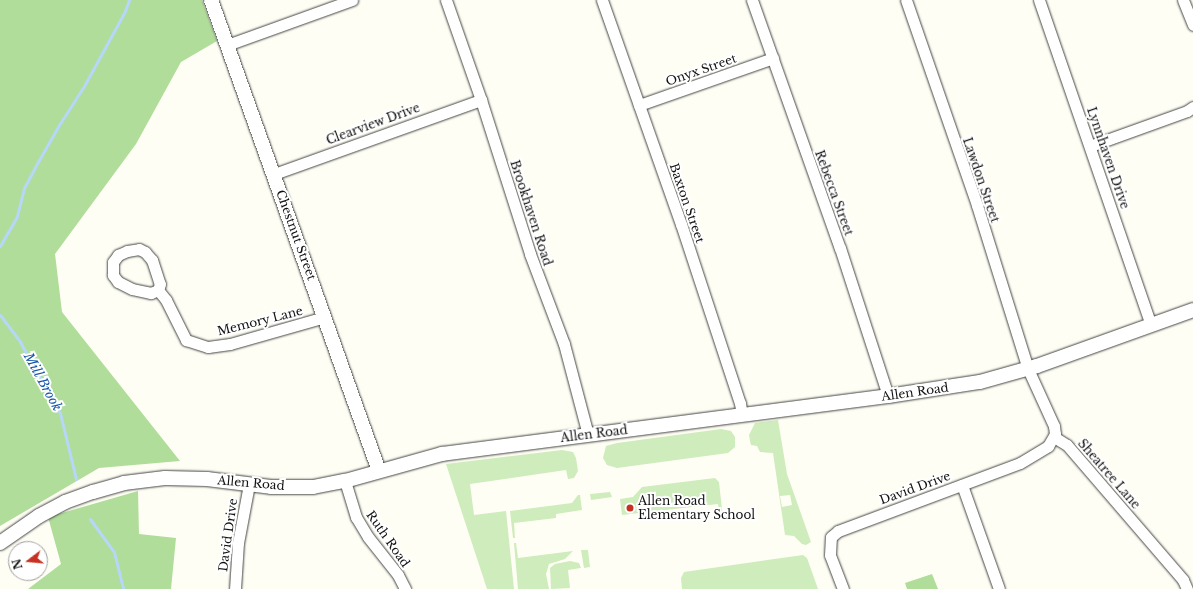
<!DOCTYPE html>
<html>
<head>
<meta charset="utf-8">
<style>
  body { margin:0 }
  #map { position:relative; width:1193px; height:589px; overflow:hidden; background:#fffef4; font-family:"Libre Baskerville",serif }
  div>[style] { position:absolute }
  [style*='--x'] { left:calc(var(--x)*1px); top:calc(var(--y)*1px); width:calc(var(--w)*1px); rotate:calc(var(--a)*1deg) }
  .green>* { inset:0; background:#ceecbc }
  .forest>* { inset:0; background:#b0dd9a }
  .stream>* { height:3px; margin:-1.5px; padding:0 1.5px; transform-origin:1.5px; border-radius:1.5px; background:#b7d7f8 }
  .roads { filter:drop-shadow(0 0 1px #444) drop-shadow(0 0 1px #444) }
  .minor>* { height:11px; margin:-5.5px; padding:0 5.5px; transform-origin:5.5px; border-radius:5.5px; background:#fff }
  .tertiary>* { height:14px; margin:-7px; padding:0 7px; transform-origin:7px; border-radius:7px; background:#fff }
  .dots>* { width:11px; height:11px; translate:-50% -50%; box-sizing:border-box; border:2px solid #fff; border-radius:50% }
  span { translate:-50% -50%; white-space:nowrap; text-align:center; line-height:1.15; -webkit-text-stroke:4px #fff; paint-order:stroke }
  .street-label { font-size:12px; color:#111 }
  .poi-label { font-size:12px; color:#111 }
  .left { translate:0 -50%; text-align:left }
  .water-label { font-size:13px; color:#1454a8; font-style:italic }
  .north { position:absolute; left:8px; top:541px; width:40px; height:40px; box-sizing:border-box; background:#fff; border:1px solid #a0a0a0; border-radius:50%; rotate:254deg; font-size:11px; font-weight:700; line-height:16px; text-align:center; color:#111 }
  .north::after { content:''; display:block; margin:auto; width:14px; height:18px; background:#c73123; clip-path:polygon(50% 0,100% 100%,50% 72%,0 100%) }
</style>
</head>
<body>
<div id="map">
  <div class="green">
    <i style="clip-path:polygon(evenodd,778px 420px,787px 474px,811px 542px,806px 545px,802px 544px,794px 536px,785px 535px,773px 453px,760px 452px,757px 446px,751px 445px,750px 441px,749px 435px,755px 423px,778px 420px,790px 495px,792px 505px,782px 507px,780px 496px,790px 495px)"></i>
    <i style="clip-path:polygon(721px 429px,731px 431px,735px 437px,735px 447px,728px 453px,617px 468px,607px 465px,603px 458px,606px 446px,617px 443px)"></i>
    <i style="clip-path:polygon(562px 450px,573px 452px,576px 458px,578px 471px,574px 478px,568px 479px,566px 470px,470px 484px,474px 515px,506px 511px,514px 589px,487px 589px,446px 464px)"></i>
    <i style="clip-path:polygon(715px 478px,719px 482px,723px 518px,720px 518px,718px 504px,622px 515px,620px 499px,633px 497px,642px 487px)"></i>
    <i style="clip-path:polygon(610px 492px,612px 497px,591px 500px,590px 494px)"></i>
    <i style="clip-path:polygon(578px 495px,580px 495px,582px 510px,556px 514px,556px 518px,514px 523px,515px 538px,513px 538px,510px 511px,572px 503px)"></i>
    <i style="clip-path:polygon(514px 543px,516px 543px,518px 558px,573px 551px,565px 559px,549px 564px,546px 574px,549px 589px,518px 589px)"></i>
    <i style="clip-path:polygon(581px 550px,588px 550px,590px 567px,584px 568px)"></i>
    <i style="clip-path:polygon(803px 555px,807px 558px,818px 589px,682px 589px,681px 578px,684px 572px)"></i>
    <i style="clip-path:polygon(570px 561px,579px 563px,581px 568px,568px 570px,570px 588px,551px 589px,550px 568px,555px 564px)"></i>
  </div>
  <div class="forest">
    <i style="clip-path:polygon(0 0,202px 0,217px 41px,181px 62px,136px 144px,55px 254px,62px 312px,180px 461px,99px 468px,0 526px)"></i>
    <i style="clip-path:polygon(138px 491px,139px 534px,176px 538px,171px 589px,28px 589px,61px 564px,48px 517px)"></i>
    <i style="clip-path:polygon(932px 574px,938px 589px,907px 589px,905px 583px)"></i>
  </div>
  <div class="stream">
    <i style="--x:0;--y:246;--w:34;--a:-60"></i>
    <i style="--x:17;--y:216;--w:29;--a:-76"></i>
    <i style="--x:24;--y:188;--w:32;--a:-62"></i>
    <i style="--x:39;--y:160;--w:40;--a:-60.3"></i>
    <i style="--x:59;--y:125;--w:46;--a:-57.3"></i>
    <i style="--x:84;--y:86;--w:85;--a:-61.3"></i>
    <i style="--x:125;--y:11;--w:12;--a:-70"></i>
    <i style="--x:0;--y:315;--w:34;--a:53"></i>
    <i style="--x:20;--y:342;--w:81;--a:60.6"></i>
    <i style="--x:60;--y:413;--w:68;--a:76.4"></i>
    <i style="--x:90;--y:519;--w:41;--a:54"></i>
    <i style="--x:114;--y:552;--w:38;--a:76"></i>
  </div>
  <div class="roads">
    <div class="minor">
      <i style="--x:446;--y:0;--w:106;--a:70.7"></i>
      <i style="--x:481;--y:100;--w:162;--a:72.3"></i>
      <i style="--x:530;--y:254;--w:96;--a:69.3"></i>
      <i style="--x:564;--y:344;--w:94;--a:75.2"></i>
      <i style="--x:602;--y:0;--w:238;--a:70.6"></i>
      <i style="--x:681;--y:224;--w:188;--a:71.8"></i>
      <i style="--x:740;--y:403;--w:12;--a:81"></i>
      <i style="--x:752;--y:0;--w:263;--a:70.5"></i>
      <i style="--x:840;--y:248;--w:156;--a:72"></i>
      <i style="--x:1039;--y:0;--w:344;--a:71"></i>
      <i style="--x:1183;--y:0;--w:27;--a:68"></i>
      <i style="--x:227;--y:45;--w:133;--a:-19.8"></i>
      <i style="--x:639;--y:105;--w:142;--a:-19.3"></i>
      <i style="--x:1090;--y:146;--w:103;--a:-19.8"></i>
      <i style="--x:1187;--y:111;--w:7;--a:-34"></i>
      <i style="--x:274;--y:174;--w:220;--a:-19.7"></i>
      <i style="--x:139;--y:249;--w:7;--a:27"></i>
      <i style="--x:145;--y:252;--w:11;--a:49"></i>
      <i style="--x:152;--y:260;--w:25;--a:72"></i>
      <i style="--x:160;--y:284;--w:6;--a:108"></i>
      <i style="--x:158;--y:290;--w:8;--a:157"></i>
      <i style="--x:151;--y:293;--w:19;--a:-168"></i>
      <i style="--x:132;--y:289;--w:16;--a:-153"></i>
      <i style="--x:118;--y:282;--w:9;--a:-126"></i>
      <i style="--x:113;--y:275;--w:13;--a:-90"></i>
      <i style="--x:113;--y:262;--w:9;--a:-54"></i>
      <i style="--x:118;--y:255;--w:10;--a:-24"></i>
      <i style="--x:127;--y:251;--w:12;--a:-9"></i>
      <i style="--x:158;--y:290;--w:13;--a:51"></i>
      <i style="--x:166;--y:300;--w:45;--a:63.4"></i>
      <i style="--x:186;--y:340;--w:23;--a:18"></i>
      <i style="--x:208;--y:347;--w:22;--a:-8"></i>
      <i style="--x:230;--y:344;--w:99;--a:-15.9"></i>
      <i style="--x:1054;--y:437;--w:15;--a:32"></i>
      <i style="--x:1067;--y:445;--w:178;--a:49.3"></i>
      <i style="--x:1183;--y:580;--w:10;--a:66"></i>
      <i style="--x:345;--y:481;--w:38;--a:73"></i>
      <i style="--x:356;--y:517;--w:23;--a:59"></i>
      <i style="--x:368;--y:537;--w:48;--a:51.7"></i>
      <i style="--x:398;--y:575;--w:16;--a:63"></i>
      <i style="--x:962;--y:485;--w:110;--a:70.4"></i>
      <i style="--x:235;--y:589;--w:46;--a:-86.3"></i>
      <i style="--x:238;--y:543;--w:60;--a:-79.4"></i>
      <i style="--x:843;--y:589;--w:36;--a:-111"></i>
      <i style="--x:830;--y:555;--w:18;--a:-87"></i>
      <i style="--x:831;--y:537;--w:9;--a:-41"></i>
      <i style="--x:838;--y:531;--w:194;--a:-20.5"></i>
      <i style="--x:1020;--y:463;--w:33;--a:-31"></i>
      <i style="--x:1048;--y:446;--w:14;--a:-60"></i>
      <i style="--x:1055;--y:434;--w:8;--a:-97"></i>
      <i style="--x:1054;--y:426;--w:63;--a:-114.5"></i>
      <i style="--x:1028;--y:369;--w:172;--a:-107.3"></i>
      <i style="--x:977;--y:205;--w:217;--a:-109.1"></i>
    </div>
    <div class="tertiary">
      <i style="--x:211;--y:0;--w:500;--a:70.37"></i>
      <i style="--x:0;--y:543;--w:47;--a:-34.7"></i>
      <i style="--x:39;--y:516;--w:30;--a:-28"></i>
      <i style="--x:65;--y:502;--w:30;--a:-20"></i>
      <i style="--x:93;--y:492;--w:32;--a:-16"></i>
      <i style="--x:124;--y:483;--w:41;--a:-7"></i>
      <i style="--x:165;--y:478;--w:42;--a:1.4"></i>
      <i style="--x:207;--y:479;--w:64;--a:7.1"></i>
      <i style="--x:271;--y:487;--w:42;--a:0"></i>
      <i style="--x:313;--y:487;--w:33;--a:-11"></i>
      <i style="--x:345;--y:481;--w:101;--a:-15.6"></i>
      <i style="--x:442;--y:454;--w:450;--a:-7.4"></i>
      <i style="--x:888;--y:396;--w:93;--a:-8.7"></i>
      <i style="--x:980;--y:382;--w:59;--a:-15.7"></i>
      <i style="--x:1037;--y:366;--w:166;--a:-19.7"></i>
    </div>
  </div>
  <div class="dots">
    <i style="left:630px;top:508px;background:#c73123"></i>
  </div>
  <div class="street-label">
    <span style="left:701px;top:70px;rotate:-19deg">Onyx Street</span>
    <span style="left:373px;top:124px;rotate:-20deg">Clearview Drive</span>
    <span style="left:1108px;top:158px;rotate:71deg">Lynnhaven Drive</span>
    <span style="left:981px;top:180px;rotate:71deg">Lawdon Street</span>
    <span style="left:834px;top:193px;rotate:70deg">Rebecca Street</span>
    <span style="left:687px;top:203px;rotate:71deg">Baxton Street</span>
    <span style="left:531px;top:213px;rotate:72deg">Brookhaven Road</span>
    <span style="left:296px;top:235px;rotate:70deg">Chestnut Street</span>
    <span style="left:260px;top:321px;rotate:-14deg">Memory Lane</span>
    <span style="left:915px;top:392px;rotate:-8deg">Allen Road</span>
    <span style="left:594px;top:434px;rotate:-7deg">Allen Road</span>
    <span style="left:1109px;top:474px;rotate:49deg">Sheatree Lane</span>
    <span style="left:251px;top:483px;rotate:5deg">Allen Road</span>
    <span style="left:915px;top:488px;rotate:-20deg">David Drive</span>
    <span style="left:228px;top:535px;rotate:-82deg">David Drive</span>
    <span style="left:388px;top:539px;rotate:55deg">Ruth Road</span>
  </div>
  <div class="poi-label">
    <span class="left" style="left:638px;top:508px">Allen Road<br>Elementary School</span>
  </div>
  <div class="water-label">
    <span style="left:42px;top:382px;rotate:61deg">Mill Brook</span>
  </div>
  <div class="north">N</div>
</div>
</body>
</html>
